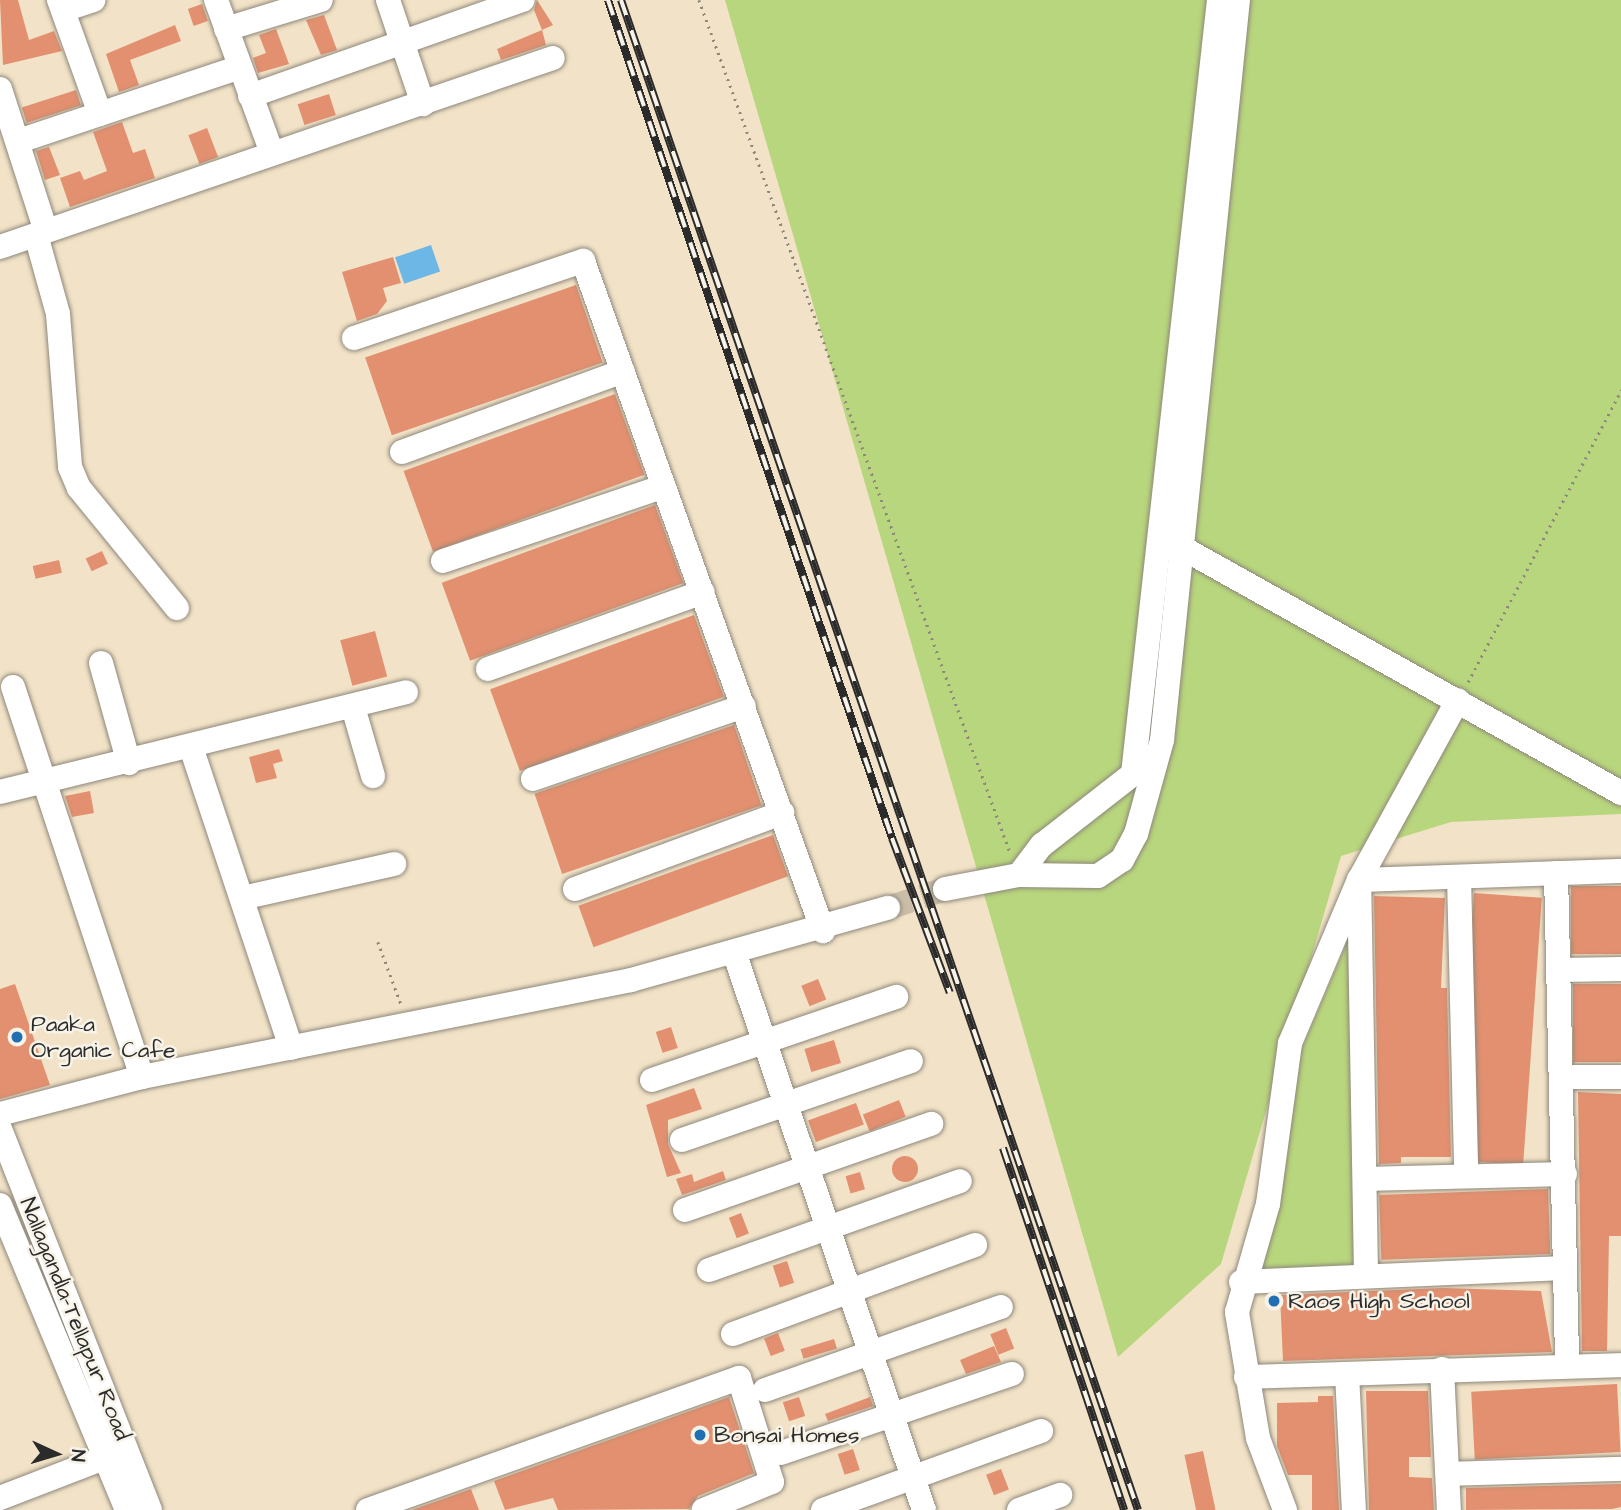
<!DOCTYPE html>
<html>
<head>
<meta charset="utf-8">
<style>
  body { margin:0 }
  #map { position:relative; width:1621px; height:1510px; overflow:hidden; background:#f2e3c8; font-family:"Architects Daughter",sans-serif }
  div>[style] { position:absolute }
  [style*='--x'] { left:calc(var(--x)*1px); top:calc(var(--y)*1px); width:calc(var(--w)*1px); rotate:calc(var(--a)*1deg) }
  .green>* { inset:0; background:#b8d67d }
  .water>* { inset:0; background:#6db7e6; transform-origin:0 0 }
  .building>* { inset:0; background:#e29070; transform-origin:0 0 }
  .round { border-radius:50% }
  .minor-tunnel>* { height:24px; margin-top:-12px; transform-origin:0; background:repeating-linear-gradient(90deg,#cabea9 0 24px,transparent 0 36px) }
  .path>* { height:2.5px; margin-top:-1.25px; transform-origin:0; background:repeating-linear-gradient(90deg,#8e877a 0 2px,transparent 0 7px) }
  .roads { filter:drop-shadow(0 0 2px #8e877a) drop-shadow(0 0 2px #8e877a) }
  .minor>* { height:24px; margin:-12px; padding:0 12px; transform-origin:12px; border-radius:12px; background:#fff }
  .rail>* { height:8px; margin-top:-4px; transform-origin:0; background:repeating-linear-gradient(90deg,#f7f3e8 0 16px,#2b2b2b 0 32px); box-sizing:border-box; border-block:2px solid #2b2b2b }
  .dots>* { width:19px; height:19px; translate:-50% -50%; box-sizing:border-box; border:4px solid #f7f3e8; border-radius:50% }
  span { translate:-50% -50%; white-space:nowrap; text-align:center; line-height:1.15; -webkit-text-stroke:5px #f7f3e8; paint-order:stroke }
  .poi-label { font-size:23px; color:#2b2b2b }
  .left { translate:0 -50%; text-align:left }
  .street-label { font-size:23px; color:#2b2b2b }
  .north { position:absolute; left:21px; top:1419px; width:70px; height:70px; -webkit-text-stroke:5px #f7f3e8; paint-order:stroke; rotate:94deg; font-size:19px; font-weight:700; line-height:28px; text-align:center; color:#2b2b2b }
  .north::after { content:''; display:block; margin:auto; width:24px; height:32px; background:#2b2b2b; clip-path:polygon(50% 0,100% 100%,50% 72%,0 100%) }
</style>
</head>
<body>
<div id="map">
  <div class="green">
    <i style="clip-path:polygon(725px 0,1621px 0,1621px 814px,1451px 822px,1341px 856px,1221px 1264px,1118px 1357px)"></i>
    <i style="clip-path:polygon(1356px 921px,1356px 1270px,1257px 1275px,1299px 1055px)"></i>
  </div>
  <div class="water">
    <i style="left:431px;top:245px;width:28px;height:38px;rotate:71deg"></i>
  </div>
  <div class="building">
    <i style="clip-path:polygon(0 0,18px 0,29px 40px,54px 31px,62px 51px,3px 65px)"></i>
    <i style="clip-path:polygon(537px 0,553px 25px,542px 30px,534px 10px)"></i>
    <i style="left:202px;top:4px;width:18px;height:15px;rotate:71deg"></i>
    <i style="clip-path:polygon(324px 15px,337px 50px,321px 55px,306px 20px)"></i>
    <i style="clip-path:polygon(175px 25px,181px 41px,130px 60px,139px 85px,119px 92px,106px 54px)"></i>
    <i style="clip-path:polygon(276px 29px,289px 64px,258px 73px,253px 58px,266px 53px,259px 35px)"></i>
    <i style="clip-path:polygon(542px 30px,546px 45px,501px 60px,497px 49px)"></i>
    <i style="left:76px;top:90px;width:16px;height:57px;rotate:72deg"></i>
    <i style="left:329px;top:94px;width:22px;height:33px;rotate:72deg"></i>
    <i style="clip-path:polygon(122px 122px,133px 153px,145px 149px,155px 178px,70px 207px,60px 178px,80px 171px,84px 180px,107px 171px,93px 132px)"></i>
    <i style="left:207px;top:128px;width:31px;height:20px;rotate:69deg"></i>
    <i style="clip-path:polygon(49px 147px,60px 175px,45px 180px,36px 151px)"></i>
    <i style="clip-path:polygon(393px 257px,401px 283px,383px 288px,387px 301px,377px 314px,357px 321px,342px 272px)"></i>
    <i style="left:576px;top:285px;width:82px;height:223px;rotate:71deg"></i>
    <i style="left:615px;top:394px;width:86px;height:225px;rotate:70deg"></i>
    <i style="left:655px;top:505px;width:83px;height:227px;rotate:70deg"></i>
    <i style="left:102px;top:551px;width:14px;height:18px;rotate:65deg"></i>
    <i style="left:59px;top:560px;width:13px;height:27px;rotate:77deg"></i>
    <i style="left:694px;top:615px;width:87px;height:217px;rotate:70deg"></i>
    <i style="left:375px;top:631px;width:47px;height:36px;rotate:75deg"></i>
    <i style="left:734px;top:725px;width:85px;height:211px;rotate:71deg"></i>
    <i style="clip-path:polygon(279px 749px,283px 761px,273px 764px,277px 778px,256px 783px,249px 757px)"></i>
    <i style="clip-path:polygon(90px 791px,94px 813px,72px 817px,65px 796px)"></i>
    <i style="left:773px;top:835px;width:44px;height:207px;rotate:70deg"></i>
    <i style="left:1621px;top:886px;width:68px;height:50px;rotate:90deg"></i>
    <i style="left:1474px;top:893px;width:68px;height:268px;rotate:4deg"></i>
    <i style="clip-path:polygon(1374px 896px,1445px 898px,1441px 988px,1447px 988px,1451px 1157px,1401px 1157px,1401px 1163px,1379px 1164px)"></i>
    <i style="left:818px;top:979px;width:22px;height:18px;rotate:68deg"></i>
    <i style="clip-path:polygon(15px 984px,50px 1085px,0 1099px,0 989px)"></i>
    <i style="left:1621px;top:984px;width:78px;height:48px;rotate:90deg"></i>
    <i style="left:671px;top:1027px;width:22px;height:16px;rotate:72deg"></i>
    <i style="left:834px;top:1040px;width:24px;height:31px;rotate:73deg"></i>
    <i style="clip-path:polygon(694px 1088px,702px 1109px,668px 1120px,668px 1144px,681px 1173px,667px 1177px,646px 1105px)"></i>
    <i style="clip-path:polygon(1578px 1092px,1621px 1094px,1621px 1236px,1609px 1236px,1607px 1351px,1582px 1351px)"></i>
    <i style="left:899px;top:1100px;width:18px;height:39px;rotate:68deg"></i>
    <i style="left:856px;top:1103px;width:23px;height:51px;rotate:70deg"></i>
    <i class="round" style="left:892px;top:1156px;width:26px;height:26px"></i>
    <i style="clip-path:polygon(723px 1171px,726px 1180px,682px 1195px,676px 1179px,692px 1174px,694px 1182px)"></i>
    <i style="left:860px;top:1172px;width:18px;height:15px;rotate:74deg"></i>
    <i style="left:1548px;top:1189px;width:65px;height:169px;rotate:88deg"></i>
    <i style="left:741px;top:1213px;width:22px;height:13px;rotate:69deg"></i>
    <i style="left:787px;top:1261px;width:23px;height:15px;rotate:72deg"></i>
    <i style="clip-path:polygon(1443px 1288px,1541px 1291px,1552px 1352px,1283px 1361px,1280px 1295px)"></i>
    <i style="left:1006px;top:1328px;width:22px;height:17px;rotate:68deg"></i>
    <i style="left:778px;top:1333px;width:19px;height:15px;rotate:69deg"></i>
    <i style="left:834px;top:1339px;width:10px;height:35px;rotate:73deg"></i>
    <i style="clip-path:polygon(994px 1346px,1001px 1362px,966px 1374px,960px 1360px)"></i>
    <i style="left:1617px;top:1384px;width:68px;height:146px;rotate:87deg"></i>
    <i style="clip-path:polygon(1366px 1391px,1428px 1391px,1431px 1457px,1409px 1457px,1409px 1477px,1432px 1478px,1434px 1510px,1369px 1510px)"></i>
    <i style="clip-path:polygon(1318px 1396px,1333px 1396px,1339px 1510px,1312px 1510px,1312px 1475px,1288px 1475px,1277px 1446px,1277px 1403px,1318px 1402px)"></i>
    <i style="clip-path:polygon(729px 1397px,754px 1473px,698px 1496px,689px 1509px,558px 1510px,553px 1498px,505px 1510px,494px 1481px)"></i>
    <i style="left:799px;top:1397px;width:20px;height:17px;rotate:72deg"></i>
    <i style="clip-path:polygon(870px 1397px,873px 1406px,828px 1421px,825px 1414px)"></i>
    <i style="left:853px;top:1449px;width:22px;height:16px;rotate:72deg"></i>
    <i style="left:1203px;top:1451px;width:60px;height:19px;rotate:78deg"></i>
    <i style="left:1001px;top:1469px;width:22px;height:16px;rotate:69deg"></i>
    <i style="clip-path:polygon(1621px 1484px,1621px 1507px,1612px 1509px,1466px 1510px,1466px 1488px)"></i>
    <i style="clip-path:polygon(471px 1489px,479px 1510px,412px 1510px)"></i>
  </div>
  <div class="minor-tunnel">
    <i style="--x:888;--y:908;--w:60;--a:-18.4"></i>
  </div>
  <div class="path">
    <i style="--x:699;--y:0;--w:907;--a:69.95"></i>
    <i style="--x:1468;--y:682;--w:330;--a:-62.3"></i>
    <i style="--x:378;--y:942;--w:66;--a:69.6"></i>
  </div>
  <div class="roads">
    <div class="minor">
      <i style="--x:59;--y:0;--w:121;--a:70.2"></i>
      <i style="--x:216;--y:0;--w:163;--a:69.9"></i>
      <i style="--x:388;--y:0;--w:110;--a:71.4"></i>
      <i style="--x:63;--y:10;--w:32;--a:-18"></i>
      <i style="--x:226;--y:29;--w:99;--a:-17"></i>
      <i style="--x:0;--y:89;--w:149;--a:72.1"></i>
      <i style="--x:250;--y:96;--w:289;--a:-19.4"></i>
      <i style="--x:19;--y:141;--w:233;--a:-18.5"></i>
      <i style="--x:36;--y:235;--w:82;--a:74.4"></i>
      <i style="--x:58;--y:314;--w:153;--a:85.5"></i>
      <i style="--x:70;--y:467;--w:23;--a:67"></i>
      <i style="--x:79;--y:488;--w:155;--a:50.8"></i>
      <i style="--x:0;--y:247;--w:584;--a:-18.87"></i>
      <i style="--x:354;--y:338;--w:242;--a:-18.6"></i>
      <i style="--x:583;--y:261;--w:712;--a:70.29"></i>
      <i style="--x:402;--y:452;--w:235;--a:-20.1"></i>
      <i style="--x:1170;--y:541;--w:517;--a:29.19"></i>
      <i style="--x:443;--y:561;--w:233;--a:-18.7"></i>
      <i style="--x:101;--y:663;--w:104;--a:74.4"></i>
      <i style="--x:488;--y:669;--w:228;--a:-19.7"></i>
      <i style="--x:13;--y:687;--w:411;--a:71.7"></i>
      <i style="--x:353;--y:707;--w:72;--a:73.8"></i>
      <i style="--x:192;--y:750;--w:314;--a:71.6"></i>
      <i style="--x:533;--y:779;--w:223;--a:-19.1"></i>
      <i style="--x:0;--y:792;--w:418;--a:-13.8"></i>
      <i style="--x:1556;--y:873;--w:493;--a:88.7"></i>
      <i style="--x:1019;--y:875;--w:38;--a:-53"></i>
      <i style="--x:1042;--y:845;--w:115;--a:-38"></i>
      <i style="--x:1133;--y:774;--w:779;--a:-83.66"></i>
      <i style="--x:1459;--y:877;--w:296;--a:88.6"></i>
      <i style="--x:575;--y:889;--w:221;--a:-20.2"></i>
      <i style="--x:945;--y:889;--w:75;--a:-10.7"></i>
      <i style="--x:1019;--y:875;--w:79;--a:0.7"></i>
      <i style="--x:1098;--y:876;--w:29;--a:-34"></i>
      <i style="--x:1122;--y:860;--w:30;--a:-62"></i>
      <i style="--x:1136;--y:834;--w:98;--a:-74.5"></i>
      <i style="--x:1162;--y:740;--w:744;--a:-84.14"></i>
      <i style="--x:242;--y:898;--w:156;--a:-12.6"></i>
      <i style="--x:735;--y:955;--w:586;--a:71.19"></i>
      <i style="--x:1561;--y:970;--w:60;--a:-1"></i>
      <i style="--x:1563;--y:1077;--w:58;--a:0"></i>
      <i style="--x:652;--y:1080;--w:258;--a:-18.8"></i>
      <i style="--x:0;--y:1114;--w:147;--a:-14.6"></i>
      <i style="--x:142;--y:1077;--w:499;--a:-11.2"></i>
      <i style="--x:631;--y:980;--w:267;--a:-15.7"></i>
      <i style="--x:0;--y:1129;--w:409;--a:68.5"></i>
      <i style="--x:682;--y:1140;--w:242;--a:-19"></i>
      <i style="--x:1365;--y:1179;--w:200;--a:-1.4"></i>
      <i style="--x:0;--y:1205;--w:330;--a:67.4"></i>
      <i style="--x:685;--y:1210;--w:261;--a:-19.3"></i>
      <i style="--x:709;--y:1270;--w:266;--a:-19.5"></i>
      <i style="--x:1366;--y:1274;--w:394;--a:-91"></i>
      <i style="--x:1359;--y:880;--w:205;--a:-61.2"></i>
      <i style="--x:1241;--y:1282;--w:323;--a:-2.5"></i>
      <i style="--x:733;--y:1334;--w:258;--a:-20.2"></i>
      <i style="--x:1442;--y:1369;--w:141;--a:87.2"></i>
      <i style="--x:1347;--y:1374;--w:136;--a:87.1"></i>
      <i style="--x:1246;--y:1377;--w:375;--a:-1.8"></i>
      <i style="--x:765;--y:1390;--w:250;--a:-19.4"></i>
      <i style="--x:781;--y:1453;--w:244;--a:-18.9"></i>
      <i style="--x:1448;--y:1474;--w:173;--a:-1.7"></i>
      <i style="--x:0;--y:1498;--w:114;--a:-21.1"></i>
      <i style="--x:368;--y:1510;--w:394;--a:-19.6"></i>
      <i style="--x:739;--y:1378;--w:109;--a:72.4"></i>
      <i style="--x:772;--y:1482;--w:74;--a:157.6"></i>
      <i style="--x:823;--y:1510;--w:232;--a:-19.9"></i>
      <i style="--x:1019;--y:1510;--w:44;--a:-20.1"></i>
      <i style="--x:1285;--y:1510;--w:77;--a:-110.6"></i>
      <i style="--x:1258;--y:1438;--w:128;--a:-99.5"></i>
      <i style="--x:1237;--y:1312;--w:112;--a:-74"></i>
      <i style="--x:1268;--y:1204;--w:162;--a:-82.2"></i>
      <i style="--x:1290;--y:1043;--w:177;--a:-67.1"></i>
      <i style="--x:1359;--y:880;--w:262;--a:-2"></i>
    </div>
  </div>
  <div class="rail">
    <i style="--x:608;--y:0;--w:885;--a:71.28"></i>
    <i style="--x:892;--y:838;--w:165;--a:69.5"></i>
    <i style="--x:621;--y:0;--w:1596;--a:71.1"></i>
    <i style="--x:1003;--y:1148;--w:382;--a:71.5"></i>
  </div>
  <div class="dots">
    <i style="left:17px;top:1037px;background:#1f6fb2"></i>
    <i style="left:1274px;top:1301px;background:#1f6fb2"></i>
    <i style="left:700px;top:1435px;background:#1f6fb2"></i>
  </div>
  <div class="poi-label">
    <span class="left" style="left:31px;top:1037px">Paaka<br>Organic Cafe</span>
    <span class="left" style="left:1288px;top:1301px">Raos High School</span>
    <span class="left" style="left:714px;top:1435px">Bonsai Homes</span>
  </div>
  <div class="street-label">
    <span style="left:75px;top:1319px;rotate:68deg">Nallagandla-Tellapur Road</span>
  </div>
  <div class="north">N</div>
</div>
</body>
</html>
